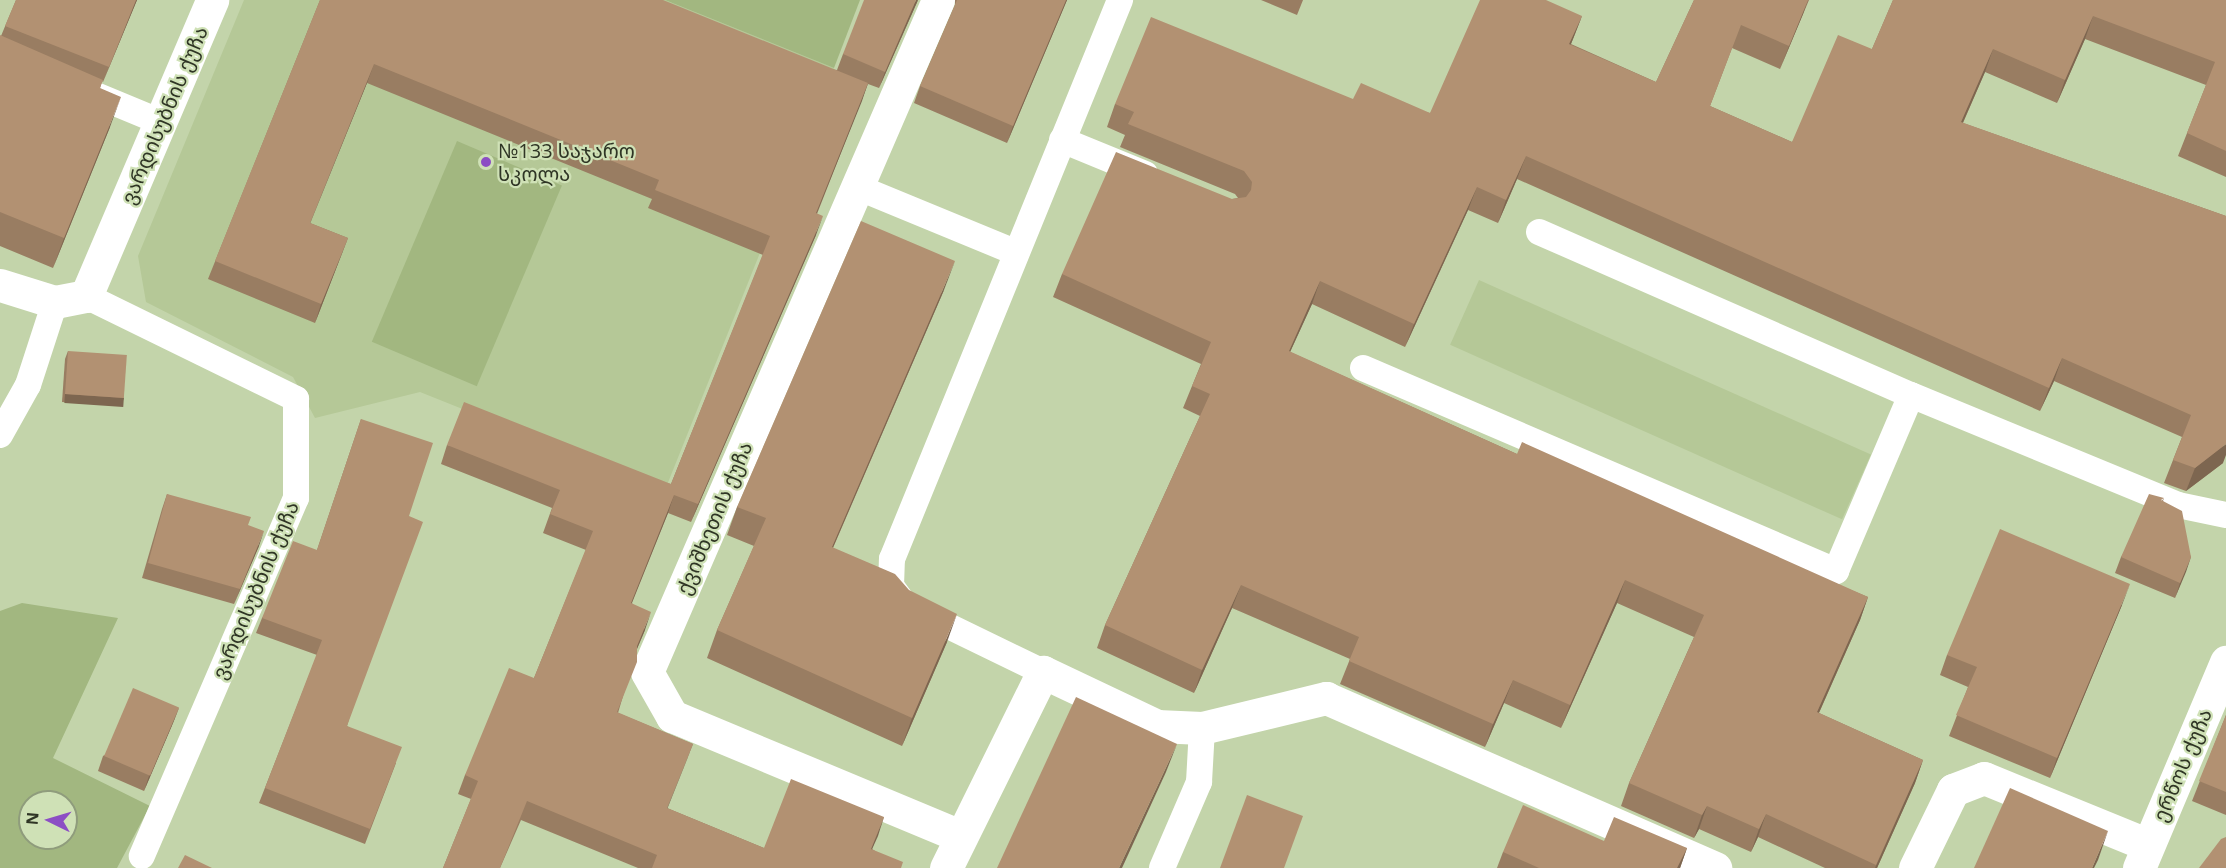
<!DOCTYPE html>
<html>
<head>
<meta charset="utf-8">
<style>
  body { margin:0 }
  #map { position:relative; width:2226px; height:868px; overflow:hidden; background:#c3d4aa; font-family:"Open Sans","Noto Sans Georgian",sans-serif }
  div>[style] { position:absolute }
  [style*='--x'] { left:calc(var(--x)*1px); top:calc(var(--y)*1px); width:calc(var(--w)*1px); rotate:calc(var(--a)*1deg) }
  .built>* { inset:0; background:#b5c897; transform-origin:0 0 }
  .green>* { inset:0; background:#a2b780; transform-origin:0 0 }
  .lane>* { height:26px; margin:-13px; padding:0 13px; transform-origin:13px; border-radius:13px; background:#fff }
  .street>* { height:33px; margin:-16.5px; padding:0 16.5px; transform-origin:16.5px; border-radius:16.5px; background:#fff }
  .wall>* { inset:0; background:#997d62 }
  .shaded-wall>* { inset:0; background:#7d6650; transform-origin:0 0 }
  .building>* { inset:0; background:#b29172; transform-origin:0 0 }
  .dots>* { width:16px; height:16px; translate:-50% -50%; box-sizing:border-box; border:3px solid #cfe1b6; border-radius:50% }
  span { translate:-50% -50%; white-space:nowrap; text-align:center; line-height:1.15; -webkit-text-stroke:4.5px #cfe1b6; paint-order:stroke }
  .street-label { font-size:20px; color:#2f3525 }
  .poi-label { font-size:20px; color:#2f3525 }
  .left { translate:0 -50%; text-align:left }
  .north { position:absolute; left:18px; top:790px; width:60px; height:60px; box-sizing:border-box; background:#cfe1b6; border:2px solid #8f9c7c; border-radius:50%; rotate:275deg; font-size:16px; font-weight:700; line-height:24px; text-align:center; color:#2f3525 }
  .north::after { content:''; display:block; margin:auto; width:21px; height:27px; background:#8c4ec4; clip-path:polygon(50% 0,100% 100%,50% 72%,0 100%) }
</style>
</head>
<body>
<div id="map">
  <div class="built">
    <i style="clip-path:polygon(244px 0,665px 0,834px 68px,665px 490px,420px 392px,315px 418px,293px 377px,146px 302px,138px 256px)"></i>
    <i style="left:1479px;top:280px;width:429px;height:71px;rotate:24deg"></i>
  </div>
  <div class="green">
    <i style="clip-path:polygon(665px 0,860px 0,834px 68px)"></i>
    <i style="left:457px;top:141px;width:114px;height:218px;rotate:23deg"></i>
    <i style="clip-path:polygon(evenodd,22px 603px,118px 618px,53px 758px,150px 806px,117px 868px,0 868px,0 611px,22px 603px,30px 802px,66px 802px,66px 838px,30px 838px,30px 802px)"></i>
  </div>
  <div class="lane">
    <i style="--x:86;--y:91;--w:81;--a:22.5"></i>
    <i style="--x:1062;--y:140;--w:90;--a:22.3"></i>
    <i style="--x:857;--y:187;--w:171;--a:22.4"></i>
    <i style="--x:1539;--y:232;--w:406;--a:23.7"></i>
    <i style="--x:1911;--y:395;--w:289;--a:22.4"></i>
    <i style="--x:2178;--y:505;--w:49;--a:11.8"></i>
    <i style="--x:86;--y:296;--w:234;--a:26.1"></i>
    <i style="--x:296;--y:399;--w:99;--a:90"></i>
    <i style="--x:296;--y:498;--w:390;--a:113.3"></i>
    <i style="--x:1363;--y:368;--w:515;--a:23.23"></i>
    <i style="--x:1836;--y:571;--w:191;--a:-66.9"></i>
    <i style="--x:0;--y:435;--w:57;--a:-60.8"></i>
    <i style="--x:28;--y:385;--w:87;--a:-72"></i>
    <i style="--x:1043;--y:672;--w:153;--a:-154.1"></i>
    <i style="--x:905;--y:605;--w:24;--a:-126"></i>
    <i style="--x:891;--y:586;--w:27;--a:-88"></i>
    <i style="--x:892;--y:559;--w:604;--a:-67.81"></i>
    <i style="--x:1162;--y:868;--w:94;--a:-66.7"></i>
    <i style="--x:1199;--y:782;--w:54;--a:-86.8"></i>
  </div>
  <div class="street">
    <i style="--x:938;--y:0;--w:732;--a:113.41"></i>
    <i style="--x:647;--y:672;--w:51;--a:60.4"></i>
    <i style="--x:672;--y:716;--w:312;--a:22.6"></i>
    <i style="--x:0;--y:285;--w:58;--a:17.2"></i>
    <i style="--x:55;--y:302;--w:32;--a:-11"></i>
    <i style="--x:86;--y:296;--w:322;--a:-66.9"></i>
    <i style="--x:946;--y:868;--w:219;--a:-63.7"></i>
    <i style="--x:1043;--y:672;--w:126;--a:25.3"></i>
    <i style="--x:1157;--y:726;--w:45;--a:2.5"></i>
    <i style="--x:1202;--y:728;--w:128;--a:-13.6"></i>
    <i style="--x:1326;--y:698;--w:425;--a:23.6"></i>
    <i style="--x:1915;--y:868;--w:87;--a:-64"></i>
    <i style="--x:1953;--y:790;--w:33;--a:-21"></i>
    <i style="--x:1984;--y:778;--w:177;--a:22.2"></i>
    <i style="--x:2139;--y:868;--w:224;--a:-67.1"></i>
  </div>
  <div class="wall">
    <i style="clip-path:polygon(16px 0,137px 0,103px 82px,102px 81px,100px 88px,110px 127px,53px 268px,0 246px,0 36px,1px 36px)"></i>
    <i style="clip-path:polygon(320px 0,837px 70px,843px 54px,918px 0,879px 88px,868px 84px,817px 214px,816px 235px,691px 522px,668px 513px,632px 603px,645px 630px,637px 649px,618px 713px,693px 744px,667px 808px,764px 848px,884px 817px,872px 849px,901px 868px,638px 868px,521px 820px,500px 868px,443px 868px,471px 799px,458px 794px,465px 775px,534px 678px,586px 550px,543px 533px,552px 508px,441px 464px,447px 445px,671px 484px,763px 255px,648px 208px,652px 199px,367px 83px,310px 223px,348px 238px,315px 323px,208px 279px)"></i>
    <i style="clip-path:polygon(955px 0,1067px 0,1007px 143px,914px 103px,920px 86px,955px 5px)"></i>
    <i style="clip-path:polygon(1261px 0,1303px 0,1297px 15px)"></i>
    <i style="clip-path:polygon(1694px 0,1809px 0,1780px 69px,1732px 48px,1710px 106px,1792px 142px,1872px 49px,1893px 0,2226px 0,2226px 177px,2178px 156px,2206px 85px,2085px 39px,2057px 103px,1985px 72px,1963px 123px,2226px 216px,2223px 463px,2186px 491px,2164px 483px,2182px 437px,2054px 381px,2040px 411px,1517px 179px,1498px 223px,1468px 210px,1405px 347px,1312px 304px,1290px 352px,1517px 454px,1868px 597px,1860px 620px,1819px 713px,1923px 760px,1915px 783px,1877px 868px,1825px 868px,1758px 837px,1751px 852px,1699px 829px,1694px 838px,1621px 806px,1629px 783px,1694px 637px,1617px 603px,1561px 728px,1504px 703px,1485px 747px,1340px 684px,1350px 659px,1232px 608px,1194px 693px,1097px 648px,1105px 625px,1200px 416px,1183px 408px,1201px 364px,1053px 297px,1062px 274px,1232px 199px,1238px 198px,1235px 194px,1120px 147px,1125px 135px,1107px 127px,1115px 104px,1353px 99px,1430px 113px,1582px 16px,1571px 44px,1656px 82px)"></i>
    <i style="clip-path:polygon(944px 290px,833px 548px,947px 642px,902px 746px,707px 658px,717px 630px,754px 546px,727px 535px,737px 507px)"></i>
    <i style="clip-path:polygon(68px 351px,124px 398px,121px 406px,62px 402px,65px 359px)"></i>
    <i style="clip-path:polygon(361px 419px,409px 516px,347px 726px,396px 763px,365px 844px,259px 803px,317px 655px,256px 633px,262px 618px,317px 550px)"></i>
    <i style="clip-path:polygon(167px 494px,259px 546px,234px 604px,142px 578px,162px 509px)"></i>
    <i style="clip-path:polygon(2164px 498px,2163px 501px,2191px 557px,2175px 598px,2115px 573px,2121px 557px)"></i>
    <i style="clip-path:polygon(2122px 605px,2050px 778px,1949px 736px,1968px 687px,1940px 675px,1947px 655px)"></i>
    <i style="clip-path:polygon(179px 708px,173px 723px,144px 791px,98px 771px,103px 756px)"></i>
    <i style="clip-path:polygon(2226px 715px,2226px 815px,2192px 801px)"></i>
    <i style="clip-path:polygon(1604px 841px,1687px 848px,1680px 868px,1497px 868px,1503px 852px)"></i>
  </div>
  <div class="shaded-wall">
    <i style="clip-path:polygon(136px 0,137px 0,103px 82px,109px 67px)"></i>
    <i style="clip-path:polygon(916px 0,918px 0,879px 88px,885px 72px)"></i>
    <i style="clip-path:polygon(1066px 0,1067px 0,1007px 143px,1013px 126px)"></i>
    <i style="clip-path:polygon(1808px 0,1803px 14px,1780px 69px,1789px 46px)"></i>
    <i style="clip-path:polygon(1582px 16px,1573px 39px,1561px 67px,1569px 44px)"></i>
    <i style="clip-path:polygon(2093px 16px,2085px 39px,2057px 103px,2065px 80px)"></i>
    <i style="clip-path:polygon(1993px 49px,1985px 72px,1953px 145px,1961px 122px)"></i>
    <i style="clip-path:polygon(374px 64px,367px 83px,303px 241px,310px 223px)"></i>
    <i style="clip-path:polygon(868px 83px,862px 101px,809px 232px,816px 213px)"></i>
    <i style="clip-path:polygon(121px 97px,110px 127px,53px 268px,64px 238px)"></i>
    <i style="clip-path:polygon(1526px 156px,1517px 179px,1498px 223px,1506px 200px)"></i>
    <i style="clip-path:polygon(1477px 187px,1468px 210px,1405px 347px,1414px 324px)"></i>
    <i style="clip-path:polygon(823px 216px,816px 235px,691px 522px,698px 504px)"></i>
    <i style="clip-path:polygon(348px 238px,341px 256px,315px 323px,321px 304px)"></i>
    <i style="clip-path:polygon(955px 261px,944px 290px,821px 575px,832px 547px)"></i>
    <i style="clip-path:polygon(1320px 281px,1312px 304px,1280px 374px,1289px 351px)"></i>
    <i style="clip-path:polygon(2062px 358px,2054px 381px,2040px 411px,2049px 388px)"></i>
    <i style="left:65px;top:394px;width:59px;height:9px;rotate:4deg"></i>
    <i style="clip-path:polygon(2226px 444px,2226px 455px,2223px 463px,2186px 491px,2195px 468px)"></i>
    <i style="clip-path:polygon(674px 495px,668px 513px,624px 622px,631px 603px)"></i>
    <i style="clip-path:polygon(264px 531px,259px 546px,234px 604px,240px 589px)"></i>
    <i style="clip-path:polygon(2191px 557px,2186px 572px,2175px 598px,2180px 583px)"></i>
    <i style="clip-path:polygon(1625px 580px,1617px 603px,1561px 728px,1570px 705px)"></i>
    <i style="clip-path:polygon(2130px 584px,2122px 605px,2050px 778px,2057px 758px)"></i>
    <i style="clip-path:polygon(1241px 585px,1232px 608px,1194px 693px,1202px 670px)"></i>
    <i style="clip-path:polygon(1868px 597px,1860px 620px,1809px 735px,1817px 712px)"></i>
    <i style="clip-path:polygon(651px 612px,645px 630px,630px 665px,637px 646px)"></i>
    <i style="clip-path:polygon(957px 614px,947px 642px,902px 746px,912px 718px)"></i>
    <i style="clip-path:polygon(1513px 680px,1504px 703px,1485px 747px,1493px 724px)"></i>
    <i style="clip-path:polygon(179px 708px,173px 723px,144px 791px,149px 776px)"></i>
    <i style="clip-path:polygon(693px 744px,686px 762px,660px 827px,667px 808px)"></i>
    <i style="clip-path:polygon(1177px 744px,1166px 772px,1122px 868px,1119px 868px)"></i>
    <i style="clip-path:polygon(1923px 760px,1915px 783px,1877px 868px,1875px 868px)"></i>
    <i style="clip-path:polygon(1707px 806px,1699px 829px,1694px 838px,1702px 815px)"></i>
    <i style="clip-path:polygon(1766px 814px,1758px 837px,1751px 852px,1759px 829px)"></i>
    <i style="clip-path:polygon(884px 817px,878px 836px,864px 867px,871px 849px)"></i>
    <i style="clip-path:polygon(2108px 831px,2098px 860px,2094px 868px,2092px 868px)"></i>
    <i style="clip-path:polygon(1687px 848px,1680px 868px,1677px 868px)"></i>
  </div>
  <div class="building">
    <i style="clip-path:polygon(16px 0,136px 0,109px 67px,5px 26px)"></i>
    <i style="clip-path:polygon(320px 0,663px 0,868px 83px,816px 213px,823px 216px,698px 504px,674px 495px,631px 603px,651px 612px,637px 646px,637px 662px,617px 712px,693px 744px,667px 808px,764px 848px,791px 779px,884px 817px,871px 849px,903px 862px,901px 868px,652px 868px,657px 855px,527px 801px,500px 868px,443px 868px,478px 781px,465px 775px,509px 668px,534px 678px,593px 531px,550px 514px,560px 490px,447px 445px,464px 402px,671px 484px,770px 236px,655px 190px,659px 180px,374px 64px,310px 223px,348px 238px,321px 304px,215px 261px)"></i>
    <i style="clip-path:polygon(864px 0,916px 0,885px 72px,843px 54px)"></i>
    <i style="clip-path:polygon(957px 0,1066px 0,1013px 126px,920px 86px)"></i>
    <i style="clip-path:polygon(1480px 0,1546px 0,1582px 16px,1569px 44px,1656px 82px,1694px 0,1808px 0,1789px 46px,1741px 25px,1710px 106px,1792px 142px,1838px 35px,1872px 49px,1893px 0,2226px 0,2226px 151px,2187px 133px,2215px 62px,2093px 16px,2065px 80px,1993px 49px,1961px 122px,2226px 216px,2226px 444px,2195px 468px,2173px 460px,2191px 415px,2062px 358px,2049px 388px,1526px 156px,1506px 200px,1477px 187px,1414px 324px,1320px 281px,1289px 351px,1517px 454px,1522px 442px,1868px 597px,1817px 712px,1923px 760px,1876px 865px,1766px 814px,1759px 829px,1707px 806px,1702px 815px,1629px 783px,1704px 615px,1625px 580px,1570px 705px,1513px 680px,1493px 724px,1349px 661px,1359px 637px,1241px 585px,1202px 670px,1105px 625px,1210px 394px,1192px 386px,1211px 342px,1062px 274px,1116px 152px,1232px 199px,1246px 197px,1251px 190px,1252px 182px,1244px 171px,1128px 124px,1134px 112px,1115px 104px,1151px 17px,1353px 99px,1361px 83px,1430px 113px)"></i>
    <i style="clip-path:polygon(0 35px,103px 80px,100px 88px,121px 97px,64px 238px,0 212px)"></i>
    <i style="clip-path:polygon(861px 221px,955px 261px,832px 547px,895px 574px,909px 590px,957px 614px,912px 718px,717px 630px,766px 518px,737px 507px)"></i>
    <i style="left:68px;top:351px;width:59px;height:43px;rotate:4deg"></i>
    <i style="clip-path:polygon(361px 419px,433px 443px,409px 516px,423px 522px,347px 726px,402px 747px,370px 829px,265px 788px,322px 640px,262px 618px,293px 541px,317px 550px)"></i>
    <i style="clip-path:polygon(167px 494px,251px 517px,248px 525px,264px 531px,240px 589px,148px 563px)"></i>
    <i style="clip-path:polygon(2149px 494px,2164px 498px,2161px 500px,2182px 511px,2191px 557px,2180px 583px,2121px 557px)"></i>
    <i style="clip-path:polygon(2000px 529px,2130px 584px,2057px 758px,1956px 715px,1977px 667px,1947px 655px)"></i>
    <i style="left:133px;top:688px;width:50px;height:74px;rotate:23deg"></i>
    <i style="clip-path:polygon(1076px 697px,1177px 744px,1119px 868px,997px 868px)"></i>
    <i style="clip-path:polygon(2226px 715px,2226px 792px,2199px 781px)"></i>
    <i style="clip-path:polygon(2010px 788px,2108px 831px,2092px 868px,1974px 868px)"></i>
    <i style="clip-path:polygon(1247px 795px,1303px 816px,1284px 868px,1220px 868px)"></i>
    <i style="clip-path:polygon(1523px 805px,1604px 841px,1614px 817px,1687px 848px,1677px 868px,1539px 868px,1503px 852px)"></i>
    <i style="clip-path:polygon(2226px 837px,2226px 868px,2199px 868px,2221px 839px)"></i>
    <i style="clip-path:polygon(185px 855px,212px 868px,178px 868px)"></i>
  </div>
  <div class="dots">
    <i style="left:486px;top:162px;background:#8c4ec4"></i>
  </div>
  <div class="street-label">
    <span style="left:164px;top:115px;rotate:-67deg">ვარდისუბნის ქუჩა</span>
    <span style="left:714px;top:518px;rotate:-67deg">ქვიშხეთის ქუჩა</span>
    <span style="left:255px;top:590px;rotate:-67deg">ვარდისუბნის ქუჩა</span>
    <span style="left:2182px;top:765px;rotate:-67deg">ერწოს ქუჩა</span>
  </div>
  <div class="poi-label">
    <span class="left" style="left:498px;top:162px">№133 საჯარო<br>სკოლა</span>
  </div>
  <div class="north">N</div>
</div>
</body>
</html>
